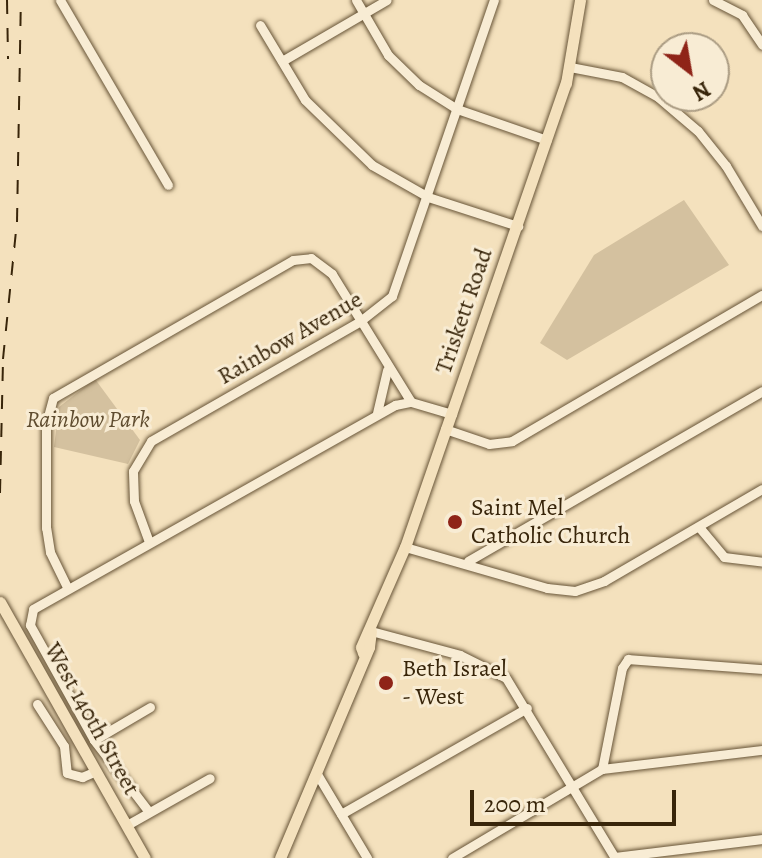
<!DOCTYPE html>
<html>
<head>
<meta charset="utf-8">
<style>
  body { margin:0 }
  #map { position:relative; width:762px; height:858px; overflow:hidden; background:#f4e1bd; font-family:Alegreya,serif }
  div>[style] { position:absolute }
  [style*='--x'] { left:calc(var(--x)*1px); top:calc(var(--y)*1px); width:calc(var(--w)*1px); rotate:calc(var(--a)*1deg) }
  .green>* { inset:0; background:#d4c19f }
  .roads { filter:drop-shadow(0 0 2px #675437) drop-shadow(0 0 2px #675437) }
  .minor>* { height:9px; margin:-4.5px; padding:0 4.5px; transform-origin:4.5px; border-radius:4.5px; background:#f8ecd4 }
  .major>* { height:11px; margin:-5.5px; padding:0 5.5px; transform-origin:5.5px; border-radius:5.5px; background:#f4e1bd }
  .rail>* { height:2px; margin-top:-1px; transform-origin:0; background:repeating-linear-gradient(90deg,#38250a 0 14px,transparent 0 28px) }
  .dots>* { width:22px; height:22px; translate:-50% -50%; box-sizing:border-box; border:4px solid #f8ecd4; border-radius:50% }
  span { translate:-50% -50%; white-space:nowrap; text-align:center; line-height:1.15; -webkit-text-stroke:6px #f8ecd4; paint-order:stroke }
  .street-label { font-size:24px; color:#38250a }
  .park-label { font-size:24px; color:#5f4c2f; font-style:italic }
  .poi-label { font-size:24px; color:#38250a }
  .left { translate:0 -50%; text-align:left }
  .north { position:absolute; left:650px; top:32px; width:80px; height:80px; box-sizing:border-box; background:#f8ecd4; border:2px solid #ab9c83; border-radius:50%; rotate:149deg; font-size:22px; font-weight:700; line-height:32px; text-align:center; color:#38250a }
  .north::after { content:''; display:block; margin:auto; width:28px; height:36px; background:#8f2418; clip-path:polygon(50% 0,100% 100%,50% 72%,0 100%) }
  .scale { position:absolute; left:470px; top:790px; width:206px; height:36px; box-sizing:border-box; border:4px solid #38250a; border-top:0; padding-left:10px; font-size:24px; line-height:28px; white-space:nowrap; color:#38250a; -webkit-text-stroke:6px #f8ecd4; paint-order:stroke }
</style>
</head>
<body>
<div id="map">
  <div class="green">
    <i style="clip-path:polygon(684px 200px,729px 265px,567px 360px,540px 343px,594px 255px)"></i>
    <i style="clip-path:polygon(95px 379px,140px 440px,128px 464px,54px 447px,59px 407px)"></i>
  </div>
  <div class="roads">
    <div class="minor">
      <i style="--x:60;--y:0;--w:214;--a:59.7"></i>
      <i style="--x:356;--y:0;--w:64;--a:59.8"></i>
      <i style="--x:388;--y:55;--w:43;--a:44.1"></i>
      <i style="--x:419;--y:85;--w:45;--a:32.3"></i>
      <i style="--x:457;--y:109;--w:95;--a:19"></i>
      <i style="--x:713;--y:0;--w:33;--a:27"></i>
      <i style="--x:742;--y:15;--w:36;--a:56"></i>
      <i style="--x:260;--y:25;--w:87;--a:59"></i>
      <i style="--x:305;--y:100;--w:93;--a:44.1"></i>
      <i style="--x:372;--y:165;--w:64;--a:29.7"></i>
      <i style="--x:428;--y:197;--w:95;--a:17.9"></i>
      <i style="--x:282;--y:61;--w:121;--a:-30.2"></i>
      <i style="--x:570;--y:67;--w:53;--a:10.9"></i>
      <i style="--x:622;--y:77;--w:41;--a:29.1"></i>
      <i style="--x:658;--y:97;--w:52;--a:40.4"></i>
      <i style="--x:698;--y:131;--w:45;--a:51.3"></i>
      <i style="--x:726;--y:166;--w:70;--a:59"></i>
      <i style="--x:377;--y:413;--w:44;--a:-76.9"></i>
      <i style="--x:445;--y:429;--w:46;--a:18.8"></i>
      <i style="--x:489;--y:444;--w:23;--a:-7"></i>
      <i style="--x:512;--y:441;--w:290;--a:-30.3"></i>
      <i style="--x:699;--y:527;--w:39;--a:50"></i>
      <i style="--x:724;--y:557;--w:38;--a:7"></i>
      <i style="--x:149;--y:542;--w:44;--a:-110.1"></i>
      <i style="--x:134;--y:501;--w:30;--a:-92"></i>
      <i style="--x:133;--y:471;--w:35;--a:-59"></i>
      <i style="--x:151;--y:441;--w:240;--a:-29.8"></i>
      <i style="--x:359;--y:322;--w:42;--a:-38.2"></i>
      <i style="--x:392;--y:296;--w:313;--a:-71"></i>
      <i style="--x:405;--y:547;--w:148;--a:16.1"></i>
      <i style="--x:547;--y:588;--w:28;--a:6"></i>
      <i style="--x:575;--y:591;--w:31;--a:-19"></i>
      <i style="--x:604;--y:581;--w:183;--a:-30.2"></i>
      <i style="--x:468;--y:561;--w:340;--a:-30"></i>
      <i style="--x:67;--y:587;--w:39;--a:-116"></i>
      <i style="--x:50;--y:552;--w:24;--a:-99"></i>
      <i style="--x:46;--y:528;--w:104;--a:-90"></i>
      <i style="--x:46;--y:424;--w:27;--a:-75"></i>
      <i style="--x:53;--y:398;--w:277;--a:-29.9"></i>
      <i style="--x:293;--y:260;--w:18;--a:-6"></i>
      <i style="--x:311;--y:258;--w:26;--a:37"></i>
      <i style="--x:332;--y:274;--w:150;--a:58.3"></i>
      <i style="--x:371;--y:631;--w:92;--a:15.1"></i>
      <i style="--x:460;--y:655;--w:51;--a:26.6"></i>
      <i style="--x:506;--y:678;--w:210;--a:58.8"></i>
      <i style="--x:37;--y:704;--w:50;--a:57.3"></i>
      <i style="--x:64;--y:746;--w:27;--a:84"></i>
      <i style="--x:67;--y:773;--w:16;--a:15"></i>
      <i style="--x:82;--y:777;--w:15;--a:-23"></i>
      <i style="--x:94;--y:740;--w:65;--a:-30.5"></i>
      <i style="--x:602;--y:769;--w:103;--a:-78.8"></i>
      <i style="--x:622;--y:668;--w:11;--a:-56"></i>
      <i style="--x:628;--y:659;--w:134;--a:4.3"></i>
      <i style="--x:317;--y:774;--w:98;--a:59.2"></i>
      <i style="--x:149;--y:812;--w:91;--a:-127.4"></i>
      <i style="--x:94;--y:740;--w:132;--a:-119.1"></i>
      <i style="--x:30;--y:625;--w:16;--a:-79"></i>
      <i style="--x:33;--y:609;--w:416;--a:-29.4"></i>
      <i style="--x:395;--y:405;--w:16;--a:-11"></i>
      <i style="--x:411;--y:402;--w:43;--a:16.3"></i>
      <i style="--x:341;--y:814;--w:214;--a:-29.7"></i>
      <i style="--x:127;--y:825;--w:95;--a:-29.5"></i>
      <i style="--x:615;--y:857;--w:148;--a:-7"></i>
      <i style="--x:452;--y:858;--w:174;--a:-30.7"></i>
      <i style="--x:602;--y:769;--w:161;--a:-6.8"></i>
    </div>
    <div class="major">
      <i style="--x:0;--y:602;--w:294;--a:60.5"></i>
      <i style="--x:363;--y:653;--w:6;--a:-108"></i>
      <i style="--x:361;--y:647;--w:109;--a:-66.3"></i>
      <i style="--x:405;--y:547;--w:491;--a:-70.9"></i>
      <i style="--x:566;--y:83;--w:84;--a:-80.4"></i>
      <i style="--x:280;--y:858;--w:229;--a:-67.1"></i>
      <i style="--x:369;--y:647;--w:16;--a:-83"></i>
    </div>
  </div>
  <div class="rail">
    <i style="--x:7;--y:0;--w:59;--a:89"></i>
    <i style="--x:0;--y:493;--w:134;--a:-88.7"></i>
    <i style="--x:3;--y:359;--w:138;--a:-84.2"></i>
    <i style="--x:17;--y:222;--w:222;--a:-89"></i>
  </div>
  <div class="dots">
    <i style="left:455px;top:522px;background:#8f2418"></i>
    <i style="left:386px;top:683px;background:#8f2418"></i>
  </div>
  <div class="street-label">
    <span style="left:464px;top:311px;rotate:-71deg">Triskett Road</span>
    <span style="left:290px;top:338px;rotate:-30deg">Rainbow Avenue</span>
    <span style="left:92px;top:719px;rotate:61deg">West 140th Street</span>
  </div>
  <div class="park-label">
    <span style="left:88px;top:420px">Rainbow Park</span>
  </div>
  <div class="poi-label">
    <span class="left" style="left:471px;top:522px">Saint Mel<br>Catholic Church</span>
    <span class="left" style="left:402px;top:683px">Beth Israel<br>- West</span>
  </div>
  <div class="north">N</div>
  <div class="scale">200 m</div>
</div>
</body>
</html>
